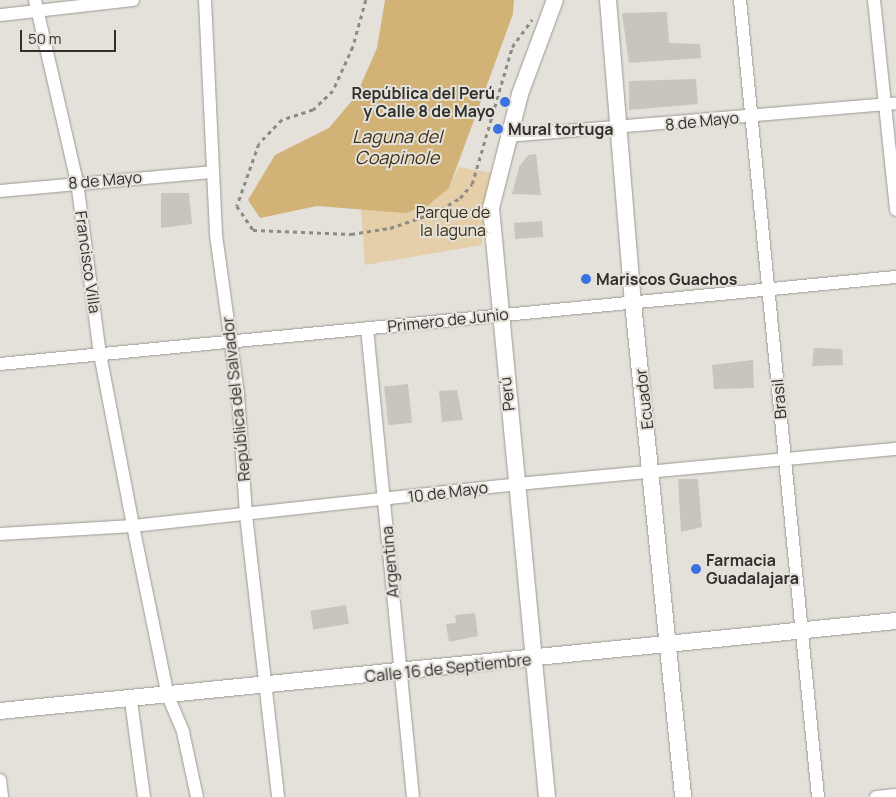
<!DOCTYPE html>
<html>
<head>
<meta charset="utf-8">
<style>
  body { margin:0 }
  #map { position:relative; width:896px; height:797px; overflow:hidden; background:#e4e1da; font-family:Manrope,sans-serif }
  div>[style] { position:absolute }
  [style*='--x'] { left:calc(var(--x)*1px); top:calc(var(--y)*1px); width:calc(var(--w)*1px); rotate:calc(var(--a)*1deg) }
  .green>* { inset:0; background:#e4cfa9 }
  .water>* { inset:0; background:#d2b277 }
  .building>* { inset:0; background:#c8c4be; transform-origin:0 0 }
  .path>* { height:2.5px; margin-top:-1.25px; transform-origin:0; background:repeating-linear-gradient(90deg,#8c8a85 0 4px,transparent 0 8px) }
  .roads { filter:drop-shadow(0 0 1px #9b9892) drop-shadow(0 0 1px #9b9892) }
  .minor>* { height:12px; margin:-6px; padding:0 6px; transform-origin:6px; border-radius:6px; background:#fff }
  .tertiary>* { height:16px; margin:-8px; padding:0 8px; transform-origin:8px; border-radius:8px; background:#fff }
  .dots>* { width:14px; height:14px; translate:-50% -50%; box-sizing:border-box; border:2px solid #e4e1da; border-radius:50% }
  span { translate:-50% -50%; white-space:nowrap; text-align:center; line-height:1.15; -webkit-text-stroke:4px #e4e1da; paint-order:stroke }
  .poi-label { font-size:16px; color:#31302d; font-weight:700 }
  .right { translate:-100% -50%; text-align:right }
  .left { translate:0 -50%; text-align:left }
  .street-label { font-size:16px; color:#31302d }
  .park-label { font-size:16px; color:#392c10 }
  .water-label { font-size:18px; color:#3e3015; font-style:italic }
  .scale { position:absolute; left:20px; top:30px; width:96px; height:22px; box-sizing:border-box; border:2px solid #31302d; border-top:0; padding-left:6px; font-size:15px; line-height:18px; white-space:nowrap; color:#31302d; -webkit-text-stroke:4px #e4e1da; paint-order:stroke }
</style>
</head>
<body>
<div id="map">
  <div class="green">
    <i style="clip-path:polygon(459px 167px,492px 173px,484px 205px,482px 245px,365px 265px,361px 208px,415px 211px,449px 188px)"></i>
  </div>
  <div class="water">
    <i style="clip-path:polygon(385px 0,514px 0,513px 14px,449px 188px,427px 206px,405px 213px,317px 206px,260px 218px,248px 200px,275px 155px,329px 128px,356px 96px,377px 48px)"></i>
  </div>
  <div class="building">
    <i style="clip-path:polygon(667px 12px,669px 43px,700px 44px,701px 58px,629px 63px,622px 13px)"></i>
    <i style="clip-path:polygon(696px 79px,698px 104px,629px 110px,629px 81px)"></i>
    <i style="clip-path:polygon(536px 154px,541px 195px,512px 194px,519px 167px,528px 155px)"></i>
    <i style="clip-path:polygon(161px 193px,189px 193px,192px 224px,161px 228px)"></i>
    <i style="left:542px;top:221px;width:16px;height:28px;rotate:86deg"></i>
    <i style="clip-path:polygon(814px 348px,842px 349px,843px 365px,812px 366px)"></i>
    <i style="clip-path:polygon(753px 360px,754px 388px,714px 389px,712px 365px)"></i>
    <i style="left:408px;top:384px;width:39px;height:24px;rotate:84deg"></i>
    <i style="clip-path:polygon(457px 390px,463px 420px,442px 422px,439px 391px)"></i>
    <i style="clip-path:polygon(678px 479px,698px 479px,702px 527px,681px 532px)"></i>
    <i style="left:346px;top:605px;width:19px;height:36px;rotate:81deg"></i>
    <i style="clip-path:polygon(475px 613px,478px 636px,449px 642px,446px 624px,456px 623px,455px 615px)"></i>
  </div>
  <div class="path">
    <i style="--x:366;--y:0;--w:49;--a:105.5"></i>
    <i style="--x:353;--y:47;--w:48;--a:114.4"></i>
    <i style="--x:333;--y:91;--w:28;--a:136"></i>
    <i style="--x:313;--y:110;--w:33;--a:162"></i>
    <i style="--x:282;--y:120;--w:33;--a:134"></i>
    <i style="--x:259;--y:144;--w:66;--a:109.5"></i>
    <i style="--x:237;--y:206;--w:29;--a:56"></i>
    <i style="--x:253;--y:230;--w:98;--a:2.3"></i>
    <i style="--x:351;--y:234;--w:39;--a:-9"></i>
    <i style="--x:390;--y:228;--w:46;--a:-18.8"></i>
    <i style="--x:434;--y:213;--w:30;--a:-30"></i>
    <i style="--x:460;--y:198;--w:18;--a:-49"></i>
    <i style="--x:472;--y:184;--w:143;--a:-73.7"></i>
    <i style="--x:512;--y:47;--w:34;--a:-54"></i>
  </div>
  <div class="roads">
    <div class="minor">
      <i style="--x:35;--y:0;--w:187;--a:77"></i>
      <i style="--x:77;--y:182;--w:174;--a:82.4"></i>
      <i style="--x:100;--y:354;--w:175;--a:79.1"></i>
      <i style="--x:133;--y:526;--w:174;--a:78.4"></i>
      <i style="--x:168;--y:696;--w:39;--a:67"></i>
      <i style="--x:183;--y:732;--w:66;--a:77.8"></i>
      <i style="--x:205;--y:0;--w:235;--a:87.3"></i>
      <i style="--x:216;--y:235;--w:161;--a:82.1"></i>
      <i style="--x:238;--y:394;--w:121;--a:86.2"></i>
      <i style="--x:246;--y:515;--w:284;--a:83.5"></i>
      <i style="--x:740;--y:0;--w:801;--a:84.41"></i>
      <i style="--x:874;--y:0;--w:211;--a:84"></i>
      <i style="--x:0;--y:15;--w:134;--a:-6.4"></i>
      <i style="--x:507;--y:136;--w:390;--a:-4.8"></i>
      <i style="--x:0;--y:191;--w:212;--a:-5.1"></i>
      <i style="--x:367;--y:328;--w:471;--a:84.4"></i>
      <i style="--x:0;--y:364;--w:900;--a:-5.55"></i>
      <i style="--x:0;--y:534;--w:133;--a:-3.4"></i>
      <i style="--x:133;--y:526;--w:387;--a:-6.2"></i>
      <i style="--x:518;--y:484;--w:380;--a:-5.3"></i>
      <i style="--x:131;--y:701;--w:97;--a:82.3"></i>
      <i style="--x:0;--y:780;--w:17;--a:83"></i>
      <i style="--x:876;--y:797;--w:20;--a:-6"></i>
    </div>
    <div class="tertiary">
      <i style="--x:608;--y:0;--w:304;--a:85.3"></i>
      <i style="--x:633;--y:303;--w:497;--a:84.2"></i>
      <i style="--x:0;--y:711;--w:901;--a:-5.74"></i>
      <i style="--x:547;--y:797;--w:592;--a:-95.43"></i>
      <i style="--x:491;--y:208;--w:118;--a:-75.7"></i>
      <i style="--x:520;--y:94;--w:100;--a:-69.6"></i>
    </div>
  </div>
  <div class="dots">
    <i style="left:505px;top:102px;background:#3c71e1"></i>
    <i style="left:498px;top:129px;background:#3c71e1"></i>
    <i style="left:586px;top:279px;background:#3c71e1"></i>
    <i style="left:696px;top:569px;background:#3c71e1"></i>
  </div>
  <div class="poi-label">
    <span class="right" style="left:495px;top:102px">República del Perú<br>y Calle 8 de Mayo</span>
    <span class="left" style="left:508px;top:129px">Mural tortuga</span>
    <span class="left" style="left:596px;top:279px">Mariscos Guachos</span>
    <span class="left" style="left:706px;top:569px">Farmacia<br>Guadalajara</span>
  </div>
  <div class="street-label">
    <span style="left:702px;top:121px;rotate:-6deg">8 de Mayo</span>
    <span style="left:105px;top:180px;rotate:-5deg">8 de Mayo</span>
    <span style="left:88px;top:262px;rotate:82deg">Francisco Villa</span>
    <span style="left:448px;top:320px;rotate:-6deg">Primero de Junio</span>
    <span style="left:507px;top:394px;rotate:-97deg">Perú</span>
    <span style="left:236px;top:399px;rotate:-96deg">República del Salvador</span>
    <span style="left:644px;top:399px;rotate:-97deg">Ecuador</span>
    <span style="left:779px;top:399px;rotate:-95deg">Brasil</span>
    <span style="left:448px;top:492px;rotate:-7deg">10 de Mayo</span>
    <span style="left:390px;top:562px;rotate:-95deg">Argentina</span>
    <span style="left:448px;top:668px;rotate:-6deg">Calle 16 de Septiembre</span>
  </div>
  <div class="park-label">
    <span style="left:453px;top:221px">Parque de<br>la laguna</span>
  </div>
  <div class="water-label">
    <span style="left:397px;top:147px">Laguna del<br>Coapinole</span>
  </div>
  <div class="scale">50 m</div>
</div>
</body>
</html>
